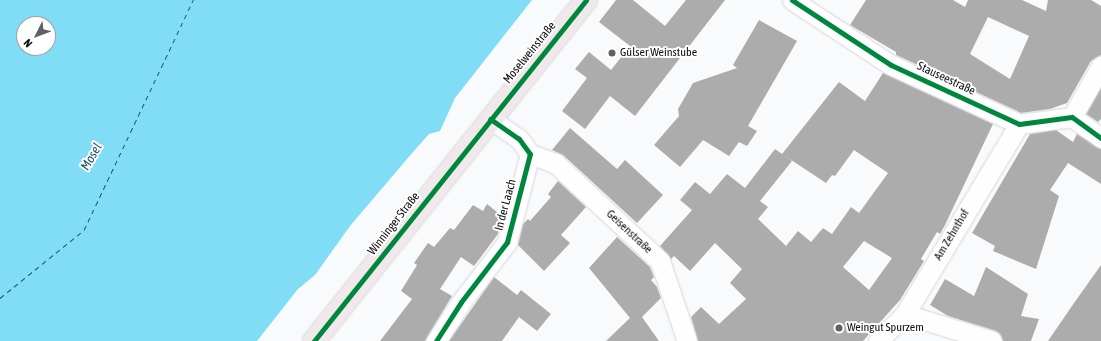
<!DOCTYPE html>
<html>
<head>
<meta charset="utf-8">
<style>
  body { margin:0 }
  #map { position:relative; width:1101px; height:341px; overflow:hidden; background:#f8fafc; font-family:"Asap Condensed",sans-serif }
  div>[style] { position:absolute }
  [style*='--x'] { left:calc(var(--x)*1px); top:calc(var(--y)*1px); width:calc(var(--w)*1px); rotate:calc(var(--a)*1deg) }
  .water>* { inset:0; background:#81ddf6 }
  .ferry>* { height:1px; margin-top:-0.5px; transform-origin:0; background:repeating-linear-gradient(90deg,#215665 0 5px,transparent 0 9px) }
  .building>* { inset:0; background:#adacad }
  .roads { filter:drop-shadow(0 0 1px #d6d7d9) drop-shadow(0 0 1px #d6d7d9) }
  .street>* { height:19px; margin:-9.5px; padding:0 9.5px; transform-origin:9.5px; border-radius:9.5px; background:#fefeff }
  .primary>* { height:22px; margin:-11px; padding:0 11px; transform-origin:11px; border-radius:11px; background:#f0e8ea }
  .cycleway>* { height:5px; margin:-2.5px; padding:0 2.5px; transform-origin:2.5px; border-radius:2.5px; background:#00873e }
  .dots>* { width:11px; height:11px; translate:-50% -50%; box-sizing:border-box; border:2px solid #fff; border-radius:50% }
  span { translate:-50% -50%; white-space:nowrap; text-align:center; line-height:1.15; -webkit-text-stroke:4px #fff; paint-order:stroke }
  .street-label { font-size:12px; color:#0e0f12 }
  .poi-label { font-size:12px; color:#0e0f12 }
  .left { translate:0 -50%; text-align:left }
  .water-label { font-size:13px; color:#215665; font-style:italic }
  .north { position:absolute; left:16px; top:16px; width:40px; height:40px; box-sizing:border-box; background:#fff; border:1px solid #9f9fa0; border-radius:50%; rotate:228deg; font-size:11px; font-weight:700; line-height:16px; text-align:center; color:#0e0f12 }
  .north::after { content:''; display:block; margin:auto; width:14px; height:18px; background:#606164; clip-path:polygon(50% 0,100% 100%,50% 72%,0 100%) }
</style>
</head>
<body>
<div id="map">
  <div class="water">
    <i style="clip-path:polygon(evenodd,0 0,532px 0,455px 98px,440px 131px,429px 134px,413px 152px,350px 226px,315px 275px,298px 289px,257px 341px,0 341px,0 0,24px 24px,48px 24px,48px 48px,24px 48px,24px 24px)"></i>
  </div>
  <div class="ferry">
    <i style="--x:0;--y:298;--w:108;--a:-39"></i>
    <i style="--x:84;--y:230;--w:255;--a:-64.6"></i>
  </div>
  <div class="building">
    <i style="clip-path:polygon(616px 0,633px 0,665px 26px,686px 0,725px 0,635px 116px,610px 96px,585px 129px,562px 111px,587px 78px,575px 69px,589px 52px,611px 70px,630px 46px,599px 22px)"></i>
    <i style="clip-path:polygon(evenodd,866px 0,953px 0,965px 7px,968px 0,1022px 0,1046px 11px,1048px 0,1091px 0,1101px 6px,1101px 55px,1091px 61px,1067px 103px,1050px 109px,1021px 113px,896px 55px,896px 52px,850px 25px,866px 0,988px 17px,1029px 36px,1010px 79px,970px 54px,988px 17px)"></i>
    <i style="clip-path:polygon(759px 20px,797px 41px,748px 126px,757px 131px,747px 146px,739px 142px,729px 156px,703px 140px,680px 167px,654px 145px,679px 116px,678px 109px,693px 83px,737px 68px,733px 65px)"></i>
    <i style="clip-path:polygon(evenodd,883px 73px,993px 124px,945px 225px,940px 234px,937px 232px,921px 259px,924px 261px,900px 300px,863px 341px,698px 341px,691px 317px,701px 307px,719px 324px,746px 299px,730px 283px,742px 269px,715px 243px,690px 271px,674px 256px,671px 259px,660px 246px,692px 210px,680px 200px,695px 182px,710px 194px,727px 174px,745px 188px,775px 149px,792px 161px,760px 201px,768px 207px,758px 219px,786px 246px,798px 231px,811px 242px,823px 228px,832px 234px,851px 207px,859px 213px,888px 173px,854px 150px,835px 176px,832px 175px,826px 183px,782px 154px,839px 82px,865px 101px,883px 73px,864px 241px,892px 258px,869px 290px,843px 267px,864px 241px)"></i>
    <i style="clip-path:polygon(1101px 88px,1101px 119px,1098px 122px,1086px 114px)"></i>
    <i style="clip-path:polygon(570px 128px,617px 169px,625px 160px,663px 195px,637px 223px,563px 155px,552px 150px)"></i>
    <i style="clip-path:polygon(1056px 130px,1073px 142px,1077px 134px,1101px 149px,1101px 184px,1068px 163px,1050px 190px,1059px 196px,1036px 269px,993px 251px,995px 246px,972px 233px,1030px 134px)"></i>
    <i style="clip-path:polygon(558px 181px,586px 207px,561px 235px,570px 243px,544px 271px,518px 245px,523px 224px,528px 219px,530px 221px,551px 197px,548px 194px)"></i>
    <i style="clip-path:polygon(487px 204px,502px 216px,498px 234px,474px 266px,461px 257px,440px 289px,452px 296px,425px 341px,380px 341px,412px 299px,401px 291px,417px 265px,414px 263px,428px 243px,434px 247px,450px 228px,454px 230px,473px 205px,483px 211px)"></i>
    <i style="clip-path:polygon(617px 237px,650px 267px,654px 277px,651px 280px,657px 287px,661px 298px,642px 317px,659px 341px,606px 341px,630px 318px,589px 268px)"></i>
    <i style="clip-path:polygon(1101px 265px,1101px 341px,1048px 341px,1074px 303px)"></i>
    <i style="clip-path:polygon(986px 267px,1028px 294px,1021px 316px,1039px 319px,1031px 341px,1003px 341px,1000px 334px,996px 331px,948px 316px,930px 305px,945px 279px,974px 296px)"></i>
    <i style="clip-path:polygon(494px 277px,517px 295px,521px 290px,551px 314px,537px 331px,519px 317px,502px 341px,449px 341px)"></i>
  </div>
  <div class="roads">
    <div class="street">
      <i style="--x:792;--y:0;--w:118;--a:33.3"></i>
      <i style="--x:891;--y:65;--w:141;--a:24.7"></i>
      <i style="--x:1019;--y:124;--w:53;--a:-7.5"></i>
      <i style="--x:1072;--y:117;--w:36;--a:36"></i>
      <i style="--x:1072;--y:117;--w:59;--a:-60.4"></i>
      <i style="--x:530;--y:154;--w:27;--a:20"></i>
      <i style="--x:555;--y:163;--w:144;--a:43"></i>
      <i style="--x:660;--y:261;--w:84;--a:71.4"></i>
      <i style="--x:905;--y:314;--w:91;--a:17.2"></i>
      <i style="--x:436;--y:341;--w:46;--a:-57.3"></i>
      <i style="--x:461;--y:302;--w:76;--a:-52.5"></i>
      <i style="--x:507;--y:242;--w:91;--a:-75.4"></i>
      <i style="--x:530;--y:154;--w:19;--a:-126"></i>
      <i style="--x:519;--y:139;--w:35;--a:-145"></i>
      <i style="--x:878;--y:341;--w:38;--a:-45"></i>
      <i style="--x:905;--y:314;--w:222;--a:-59"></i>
    </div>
    <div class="primary">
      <i style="--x:314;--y:341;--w:436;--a:-51.4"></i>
    </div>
  </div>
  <div class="cycleway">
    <i style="--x:792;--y:0;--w:118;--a:33.3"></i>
    <i style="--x:891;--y:65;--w:141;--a:24.7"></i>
    <i style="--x:1019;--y:124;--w:53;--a:-7.5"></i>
    <i style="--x:1072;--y:117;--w:36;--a:36"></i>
    <i style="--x:314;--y:341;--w:436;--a:-51.4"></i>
    <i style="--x:436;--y:341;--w:46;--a:-57.3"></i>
    <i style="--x:461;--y:302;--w:76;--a:-52.5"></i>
    <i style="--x:507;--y:242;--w:91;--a:-75.4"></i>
    <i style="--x:530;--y:154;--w:19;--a:-126"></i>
    <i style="--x:519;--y:139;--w:35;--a:-145"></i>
  </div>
  <div class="dots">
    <i style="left:612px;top:53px;background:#606164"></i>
    <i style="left:839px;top:328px;background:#606164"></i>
  </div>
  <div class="street-label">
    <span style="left:530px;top:53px;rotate:-51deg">Moselweinstraße</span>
    <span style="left:946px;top:79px;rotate:25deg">Stauseestraße</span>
    <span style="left:506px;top:205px;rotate:-75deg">In der Laach</span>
    <span style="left:394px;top:224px;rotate:-52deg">Winninger Straße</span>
    <span style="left:629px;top:232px;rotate:43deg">Geisenstraße</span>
    <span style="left:952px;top:235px;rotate:-59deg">Am Zehnthof</span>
  </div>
  <div class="poi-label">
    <span class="left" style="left:620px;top:53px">Gülser Weinstube</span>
    <span class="left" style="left:847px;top:328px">Weingut Spurzem</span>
  </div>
  <div class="water-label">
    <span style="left:92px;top:157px;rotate:-60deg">Mosel</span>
  </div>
  <div class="north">N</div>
</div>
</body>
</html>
